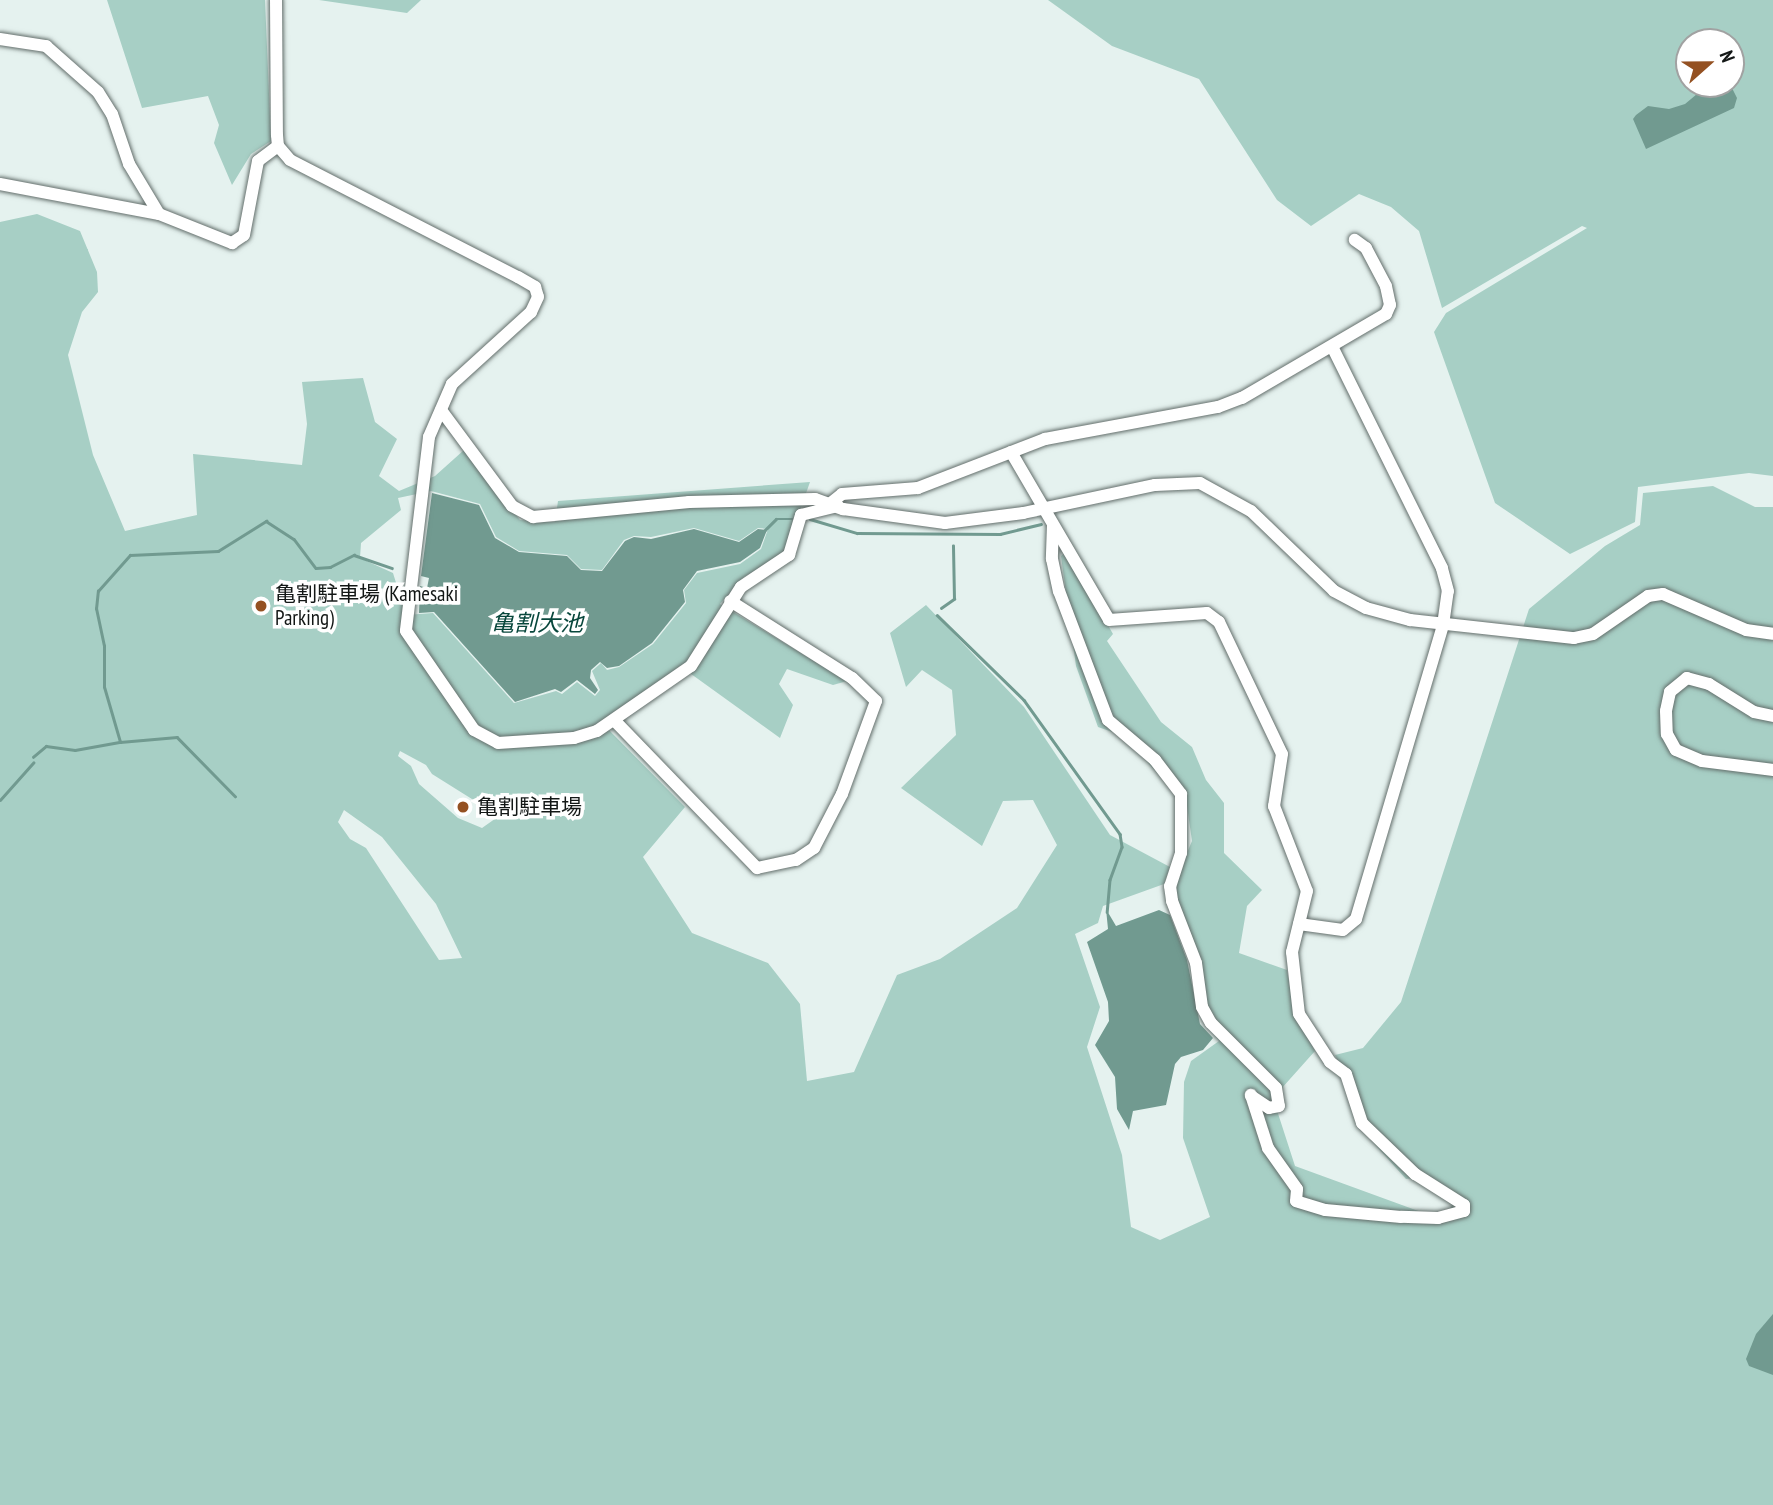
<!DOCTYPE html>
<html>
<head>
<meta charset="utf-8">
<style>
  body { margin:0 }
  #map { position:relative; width:1773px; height:1505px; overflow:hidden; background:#e5f2ef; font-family:"PT Sans Narrow","Noto Sans JP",sans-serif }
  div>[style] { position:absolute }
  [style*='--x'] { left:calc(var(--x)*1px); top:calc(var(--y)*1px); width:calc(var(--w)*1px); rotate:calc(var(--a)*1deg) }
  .green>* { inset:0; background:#a7cfc5 }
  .water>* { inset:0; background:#719a90 }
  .stream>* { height:2.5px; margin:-1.25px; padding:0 1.25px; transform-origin:1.25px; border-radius:1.25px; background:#719a90 }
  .roads { filter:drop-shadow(0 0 2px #636e6b) drop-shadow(0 0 2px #636e6b) }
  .minor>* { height:12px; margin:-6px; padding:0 6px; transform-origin:6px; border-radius:6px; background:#fff }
  .dots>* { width:19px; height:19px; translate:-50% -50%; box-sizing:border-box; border:4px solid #fff; border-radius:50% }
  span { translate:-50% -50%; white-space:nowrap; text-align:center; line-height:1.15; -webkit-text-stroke:7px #fff; paint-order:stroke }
  .poi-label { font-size:21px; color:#131716 }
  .left { translate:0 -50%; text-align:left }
  .water-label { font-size:23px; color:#08473c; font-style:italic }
  .north { position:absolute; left:1675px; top:28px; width:70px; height:70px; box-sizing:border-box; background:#fff; border:2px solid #a1a2a2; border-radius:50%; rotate:69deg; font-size:19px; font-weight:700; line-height:28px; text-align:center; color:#131716 }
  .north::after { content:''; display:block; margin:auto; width:24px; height:32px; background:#945122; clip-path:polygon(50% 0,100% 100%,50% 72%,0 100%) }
</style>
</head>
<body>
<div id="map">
  <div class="green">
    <i style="clip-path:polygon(107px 0,265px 0,271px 141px,251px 154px,232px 185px,214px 143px,219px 125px,208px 96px,142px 108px)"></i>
    <i style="clip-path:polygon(319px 0,421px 0,407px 13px)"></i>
    <i style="clip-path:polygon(evenodd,1048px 0,1773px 0,1773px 476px,1749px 473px,1638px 487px,1635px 522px,1570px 554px,1495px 503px,1434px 332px,1446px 313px,1587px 228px,1582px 226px,1442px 308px,1419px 231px,1391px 207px,1359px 194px,1311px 226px,1277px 200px,1199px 79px,1112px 46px,1048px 0,1689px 42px,1731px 42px,1731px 84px,1689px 84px,1689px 42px)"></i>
    <i style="clip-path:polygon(evenodd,37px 214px,80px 231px,97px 272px,98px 292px,82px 312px,68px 355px,93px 455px,125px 531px,197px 515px,193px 454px,302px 465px,307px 424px,302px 382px,363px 378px,375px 422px,397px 439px,379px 476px,399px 491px,435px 476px,464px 450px,520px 520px,555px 522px,558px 501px,810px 482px,785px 553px,744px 577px,720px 604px,847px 681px,833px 685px,787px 669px,779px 684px,793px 705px,780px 738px,680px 666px,602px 723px,685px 807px,643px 857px,692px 933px,768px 963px,800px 1004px,807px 1081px,854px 1072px,897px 975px,940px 959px,1017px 908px,1057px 845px,1033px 800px,1003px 801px,982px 846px,901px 788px,956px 735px,952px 690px,922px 670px,906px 687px,890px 633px,926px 605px,1024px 707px,1110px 835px,1170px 867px,1164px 884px,1103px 906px,1098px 923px,1075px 934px,1100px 1007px,1087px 1047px,1122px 1155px,1131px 1227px,1160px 1240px,1210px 1217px,1183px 1138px,1184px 1082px,1191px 1061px,1219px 1041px,1203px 1019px,1191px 962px,1168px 898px,1192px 841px,1185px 792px,1174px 792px,1124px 736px,1098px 727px,1076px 666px,1061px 556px,1066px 552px,1113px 634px,1107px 641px,1161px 722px,1192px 747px,1206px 780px,1224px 803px,1224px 853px,1262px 890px,1247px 906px,1239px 953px,1287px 970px,1294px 1010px,1315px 1051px,1273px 1098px,1295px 1166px,1443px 1220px,1457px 1197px,1425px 1177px,1406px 1179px,1369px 1138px,1335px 1055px,1363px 1048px,1401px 1002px,1529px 609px,1605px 546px,1640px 525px,1643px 493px,1713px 486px,1755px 507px,1773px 507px,1773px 1505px,0 1505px,0 222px,37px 214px,431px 491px,480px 504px,496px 537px,519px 551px,567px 555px,581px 569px,602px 570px,624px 540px,634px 536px,651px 537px,694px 528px,739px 541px,758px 528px,768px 529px,761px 549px,740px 564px,697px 573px,684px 590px,686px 603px,653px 644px,619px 667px,607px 670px,601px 663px,592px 671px,600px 690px,595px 696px,577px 682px,562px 694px,556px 691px,514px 703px,433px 613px,406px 615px,393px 573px,360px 558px,361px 543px,401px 510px,398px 498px,431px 491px,37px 214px,400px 751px,426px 765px,432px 774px,499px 816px,482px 828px,458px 818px,419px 784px,411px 766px,398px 756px,400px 751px,37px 214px,344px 810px,382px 837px,436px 904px,462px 958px,439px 960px,366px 848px,350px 839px,338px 822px,344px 810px)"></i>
  </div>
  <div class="water">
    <i style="clip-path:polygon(1709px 84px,1731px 86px,1737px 98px,1734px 108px,1646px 149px,1633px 119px,1636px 115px,1648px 106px,1669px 109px,1685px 104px)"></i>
    <i style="clip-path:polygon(432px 493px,479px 505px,495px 538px,519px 552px,567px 556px,581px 570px,602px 571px,625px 541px,634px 537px,651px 539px,694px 529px,739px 542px,758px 529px,767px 530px,760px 548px,740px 562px,697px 571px,683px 590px,685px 602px,652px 643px,619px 666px,607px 668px,600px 662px,591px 670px,590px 678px,598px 690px,595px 694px,577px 680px,561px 692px,555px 689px,515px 702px,434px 612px,419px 613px,420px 586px,427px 588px,429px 578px,421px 576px)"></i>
    <i style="clip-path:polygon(1106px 909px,1116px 926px,1159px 910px,1170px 915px,1187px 960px,1200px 1024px,1213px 1038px,1203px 1050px,1181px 1057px,1175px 1064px,1166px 1105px,1133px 1111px,1129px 1130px,1117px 1109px,1115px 1077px,1095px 1045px,1109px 1021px,1108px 1002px,1087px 942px,1108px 929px)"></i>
    <i style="clip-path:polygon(1773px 1314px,1773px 1375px,1749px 1366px,1746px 1359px,1756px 1334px)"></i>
  </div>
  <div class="stream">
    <i style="--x:810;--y:519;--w:49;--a:16.6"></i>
    <i style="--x:857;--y:533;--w:143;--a:0.4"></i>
    <i style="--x:1000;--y:534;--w:42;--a:-13.7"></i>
    <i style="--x:763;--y:532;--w:18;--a:-45"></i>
    <i style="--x:776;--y:519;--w:20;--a:0"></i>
    <i style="--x:941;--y:608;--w:16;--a:-35"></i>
    <i style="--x:954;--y:599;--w:53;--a:-91.1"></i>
    <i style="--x:937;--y:615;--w:122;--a:44.3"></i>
    <i style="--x:1024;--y:700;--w:165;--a:54.4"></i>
    <i style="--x:1120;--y:834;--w:13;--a:81"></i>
    <i style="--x:1122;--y:847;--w:35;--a:110"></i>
    <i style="--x:1110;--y:880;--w:32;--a:95"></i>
    <i style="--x:120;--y:742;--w:57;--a:-5"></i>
    <i style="--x:177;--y:737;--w:83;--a:45.5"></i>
    <i style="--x:33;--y:757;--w:17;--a:-40"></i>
    <i style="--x:46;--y:746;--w:29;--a:8"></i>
    <i style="--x:75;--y:750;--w:46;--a:-10.1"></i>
    <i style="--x:120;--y:742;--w:57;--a:-106.2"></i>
    <i style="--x:104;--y:687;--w:41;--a:-90"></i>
    <i style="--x:104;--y:646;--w:38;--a:-102"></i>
    <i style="--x:96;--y:609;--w:18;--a:-84"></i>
    <i style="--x:98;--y:591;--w:48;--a:-48.4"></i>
    <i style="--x:130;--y:555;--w:88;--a:-2.6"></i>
    <i style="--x:218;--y:551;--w:57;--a:-32"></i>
    <i style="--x:266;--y:521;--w:33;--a:33"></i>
    <i style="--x:294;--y:539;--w:36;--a:53"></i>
    <i style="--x:316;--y:568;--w:14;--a:-4"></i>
    <i style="--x:330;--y:567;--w:27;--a:-27"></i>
    <i style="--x:354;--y:555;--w:40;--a:18.9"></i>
    <i style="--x:0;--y:800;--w:50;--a:-48.3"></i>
  </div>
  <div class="roads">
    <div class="minor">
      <i style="--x:276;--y:0;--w:135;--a:89.6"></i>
      <i style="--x:277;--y:135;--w:11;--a:85"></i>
      <i style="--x:278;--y:146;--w:18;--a:49"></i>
      <i style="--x:290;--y:160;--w:256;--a:27.2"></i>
      <i style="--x:518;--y:277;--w:20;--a:30"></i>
      <i style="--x:535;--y:287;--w:10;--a:73"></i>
      <i style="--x:538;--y:297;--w:17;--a:115"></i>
      <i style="--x:531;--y:312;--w:107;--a:137.7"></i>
      <i style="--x:452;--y:384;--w:58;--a:113.5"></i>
      <i style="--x:429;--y:437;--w:195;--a:96.8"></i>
      <i style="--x:406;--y:631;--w:120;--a:55.5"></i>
      <i style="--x:474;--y:730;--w:27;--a:28"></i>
      <i style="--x:498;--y:743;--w:76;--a:-3.8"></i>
      <i style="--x:574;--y:738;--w:24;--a:-17"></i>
      <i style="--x:597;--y:731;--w:114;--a:-34.7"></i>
      <i style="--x:691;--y:666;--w:93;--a:-57.7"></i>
      <i style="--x:741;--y:587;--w:58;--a:-33.7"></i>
      <i style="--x:789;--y:555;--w:42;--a:-73.3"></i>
      <i style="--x:801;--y:515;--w:38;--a:-14"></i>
      <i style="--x:0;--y:39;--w:47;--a:8.7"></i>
      <i style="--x:46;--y:46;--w:69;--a:41.5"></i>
      <i style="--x:98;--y:92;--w:26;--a:58"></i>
      <i style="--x:112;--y:114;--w:53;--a:71.2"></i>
      <i style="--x:129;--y:164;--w:58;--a:59"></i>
      <i style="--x:0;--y:184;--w:162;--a:10.7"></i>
      <i style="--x:159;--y:214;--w:79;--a:21.7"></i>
      <i style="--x:232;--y:243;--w:14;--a:-34"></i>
      <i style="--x:244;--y:235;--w:75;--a:-79.3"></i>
      <i style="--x:258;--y:161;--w:25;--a:-37"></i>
      <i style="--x:441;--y:410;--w:119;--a:53.5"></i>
      <i style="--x:512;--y:506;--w:24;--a:28"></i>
      <i style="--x:533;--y:517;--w:157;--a:-5.5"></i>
      <i style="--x:689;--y:502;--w:126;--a:-1.4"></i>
      <i style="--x:815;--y:499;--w:30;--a:20"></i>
      <i style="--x:843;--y:509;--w:103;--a:7.8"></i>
      <i style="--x:945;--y:523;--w:79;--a:-7.3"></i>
      <i style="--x:1023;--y:513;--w:135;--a:-12"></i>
      <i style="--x:1155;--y:485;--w:45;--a:-2.5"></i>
      <i style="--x:1200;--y:483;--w:58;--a:28.8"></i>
      <i style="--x:1251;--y:511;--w:115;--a:43.9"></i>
      <i style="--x:1334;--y:591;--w:36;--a:28"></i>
      <i style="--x:1366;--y:608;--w:46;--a:15.3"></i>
      <i style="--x:1410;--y:620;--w:165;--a:6.3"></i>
      <i style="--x:1574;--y:638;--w:19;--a:-12"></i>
      <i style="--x:1593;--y:634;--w:67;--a:-34.6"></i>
      <i style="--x:1648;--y:596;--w:15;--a:-8"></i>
      <i style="--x:1663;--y:594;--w:90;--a:23.4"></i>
      <i style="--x:1746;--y:630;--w:27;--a:8"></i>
      <i style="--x:1011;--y:452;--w:194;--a:59.7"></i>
      <i style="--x:1109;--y:620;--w:98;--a:-4.1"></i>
      <i style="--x:1207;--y:613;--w:15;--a:37"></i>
      <i style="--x:1219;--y:622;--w:146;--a:64.5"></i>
      <i style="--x:1282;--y:754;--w:53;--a:98.7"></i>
      <i style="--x:1274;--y:806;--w:91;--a:68.8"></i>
      <i style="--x:1307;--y:891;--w:63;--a:103.8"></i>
      <i style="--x:1292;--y:952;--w:62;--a:83.6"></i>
      <i style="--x:1299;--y:1014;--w:57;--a:57.1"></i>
      <i style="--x:1330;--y:1062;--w:20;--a:37"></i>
      <i style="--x:1346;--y:1074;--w:52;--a:71.9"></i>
      <i style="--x:1362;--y:1123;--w:74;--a:43.9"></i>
      <i style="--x:1415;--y:1174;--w:58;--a:32.3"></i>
      <i style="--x:1464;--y:1205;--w:6;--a:90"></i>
      <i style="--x:1464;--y:1211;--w:27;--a:165"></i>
      <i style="--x:1438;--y:1218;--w:37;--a:-178"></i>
      <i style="--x:1401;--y:1217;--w:76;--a:-174.7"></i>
      <i style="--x:1325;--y:1210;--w:30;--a:-163"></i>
      <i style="--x:1296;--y:1201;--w:12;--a:-85"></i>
      <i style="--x:1297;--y:1189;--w:50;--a:-125.3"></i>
      <i style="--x:1268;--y:1148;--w:56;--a:-107.8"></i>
      <i style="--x:831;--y:503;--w:14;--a:-39"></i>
      <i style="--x:842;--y:494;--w:76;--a:-4.5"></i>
      <i style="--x:918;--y:488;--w:136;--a:-21.1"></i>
      <i style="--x:1045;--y:439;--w:176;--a:-10.5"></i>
      <i style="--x:1218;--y:407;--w:26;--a:-21"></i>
      <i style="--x:1242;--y:398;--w:167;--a:-30.3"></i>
      <i style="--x:1386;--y:314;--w:10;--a:-66"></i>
      <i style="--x:1390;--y:305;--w:19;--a:-102"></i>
      <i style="--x:1386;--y:286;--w:43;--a:-117.8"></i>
      <i style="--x:1366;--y:248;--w:14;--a:-144"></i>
      <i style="--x:1053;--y:525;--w:34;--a:92"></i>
      <i style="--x:1052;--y:559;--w:33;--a:78"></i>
      <i style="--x:1059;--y:591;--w:138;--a:69.2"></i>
      <i style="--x:1108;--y:720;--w:62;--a:40.4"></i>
      <i style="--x:1155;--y:760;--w:43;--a:52.6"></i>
      <i style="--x:1181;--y:794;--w:59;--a:90"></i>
      <i style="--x:1181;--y:853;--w:35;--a:108"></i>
      <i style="--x:1170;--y:886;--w:15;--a:82"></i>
      <i style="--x:1172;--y:901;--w:66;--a:68.8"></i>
      <i style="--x:1196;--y:963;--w:44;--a:82.2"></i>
      <i style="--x:1202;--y:1007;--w:18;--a:61"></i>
      <i style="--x:1211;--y:1023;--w:92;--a:45"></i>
      <i style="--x:1276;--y:1088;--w:18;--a:81"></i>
      <i style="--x:1279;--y:1106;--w:10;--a:169"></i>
      <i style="--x:1269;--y:1108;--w:22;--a:-146"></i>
      <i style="--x:1773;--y:716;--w:19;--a:-168"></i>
      <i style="--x:1754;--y:712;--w:53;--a:-148.1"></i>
      <i style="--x:1709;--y:684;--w:23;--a:-165"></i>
      <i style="--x:1687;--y:678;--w:22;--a:141"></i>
      <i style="--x:1670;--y:692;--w:19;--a:102"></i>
      <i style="--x:1666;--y:711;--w:23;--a:88"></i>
      <i style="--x:1667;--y:734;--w:18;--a:61"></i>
      <i style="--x:1676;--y:750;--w:28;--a:23"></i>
      <i style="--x:1702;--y:761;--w:72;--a:7.2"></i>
      <i style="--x:614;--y:720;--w:206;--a:46"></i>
      <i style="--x:757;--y:868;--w:40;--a:-12"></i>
      <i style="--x:796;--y:860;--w:22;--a:-34"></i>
      <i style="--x:814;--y:848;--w:61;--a:-62.6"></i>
      <i style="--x:842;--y:794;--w:99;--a:-69.9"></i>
      <i style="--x:876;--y:701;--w:33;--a:-136"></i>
      <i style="--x:852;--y:678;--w:144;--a:-147.7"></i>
      <i style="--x:1299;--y:924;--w:44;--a:7.8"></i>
      <i style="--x:1343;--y:930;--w:17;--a:-40"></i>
      <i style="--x:1356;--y:919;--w:307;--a:-73.5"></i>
      <i style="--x:1443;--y:625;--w:34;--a:-82"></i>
      <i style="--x:1448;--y:591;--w:24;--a:-105"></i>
      <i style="--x:1442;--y:568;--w:246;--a:-116.4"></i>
    </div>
  </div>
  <div class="dots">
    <i style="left:261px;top:606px;background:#945122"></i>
    <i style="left:463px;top:807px;background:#945122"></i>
  </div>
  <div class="poi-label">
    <span class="left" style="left:275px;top:606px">亀割駐車場 (Kamesaki<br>Parking)</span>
    <span class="left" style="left:477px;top:807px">亀割駐車場</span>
  </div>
  <div class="water-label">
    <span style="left:537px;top:623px">亀割大池</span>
  </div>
  <div class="north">N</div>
</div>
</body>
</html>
